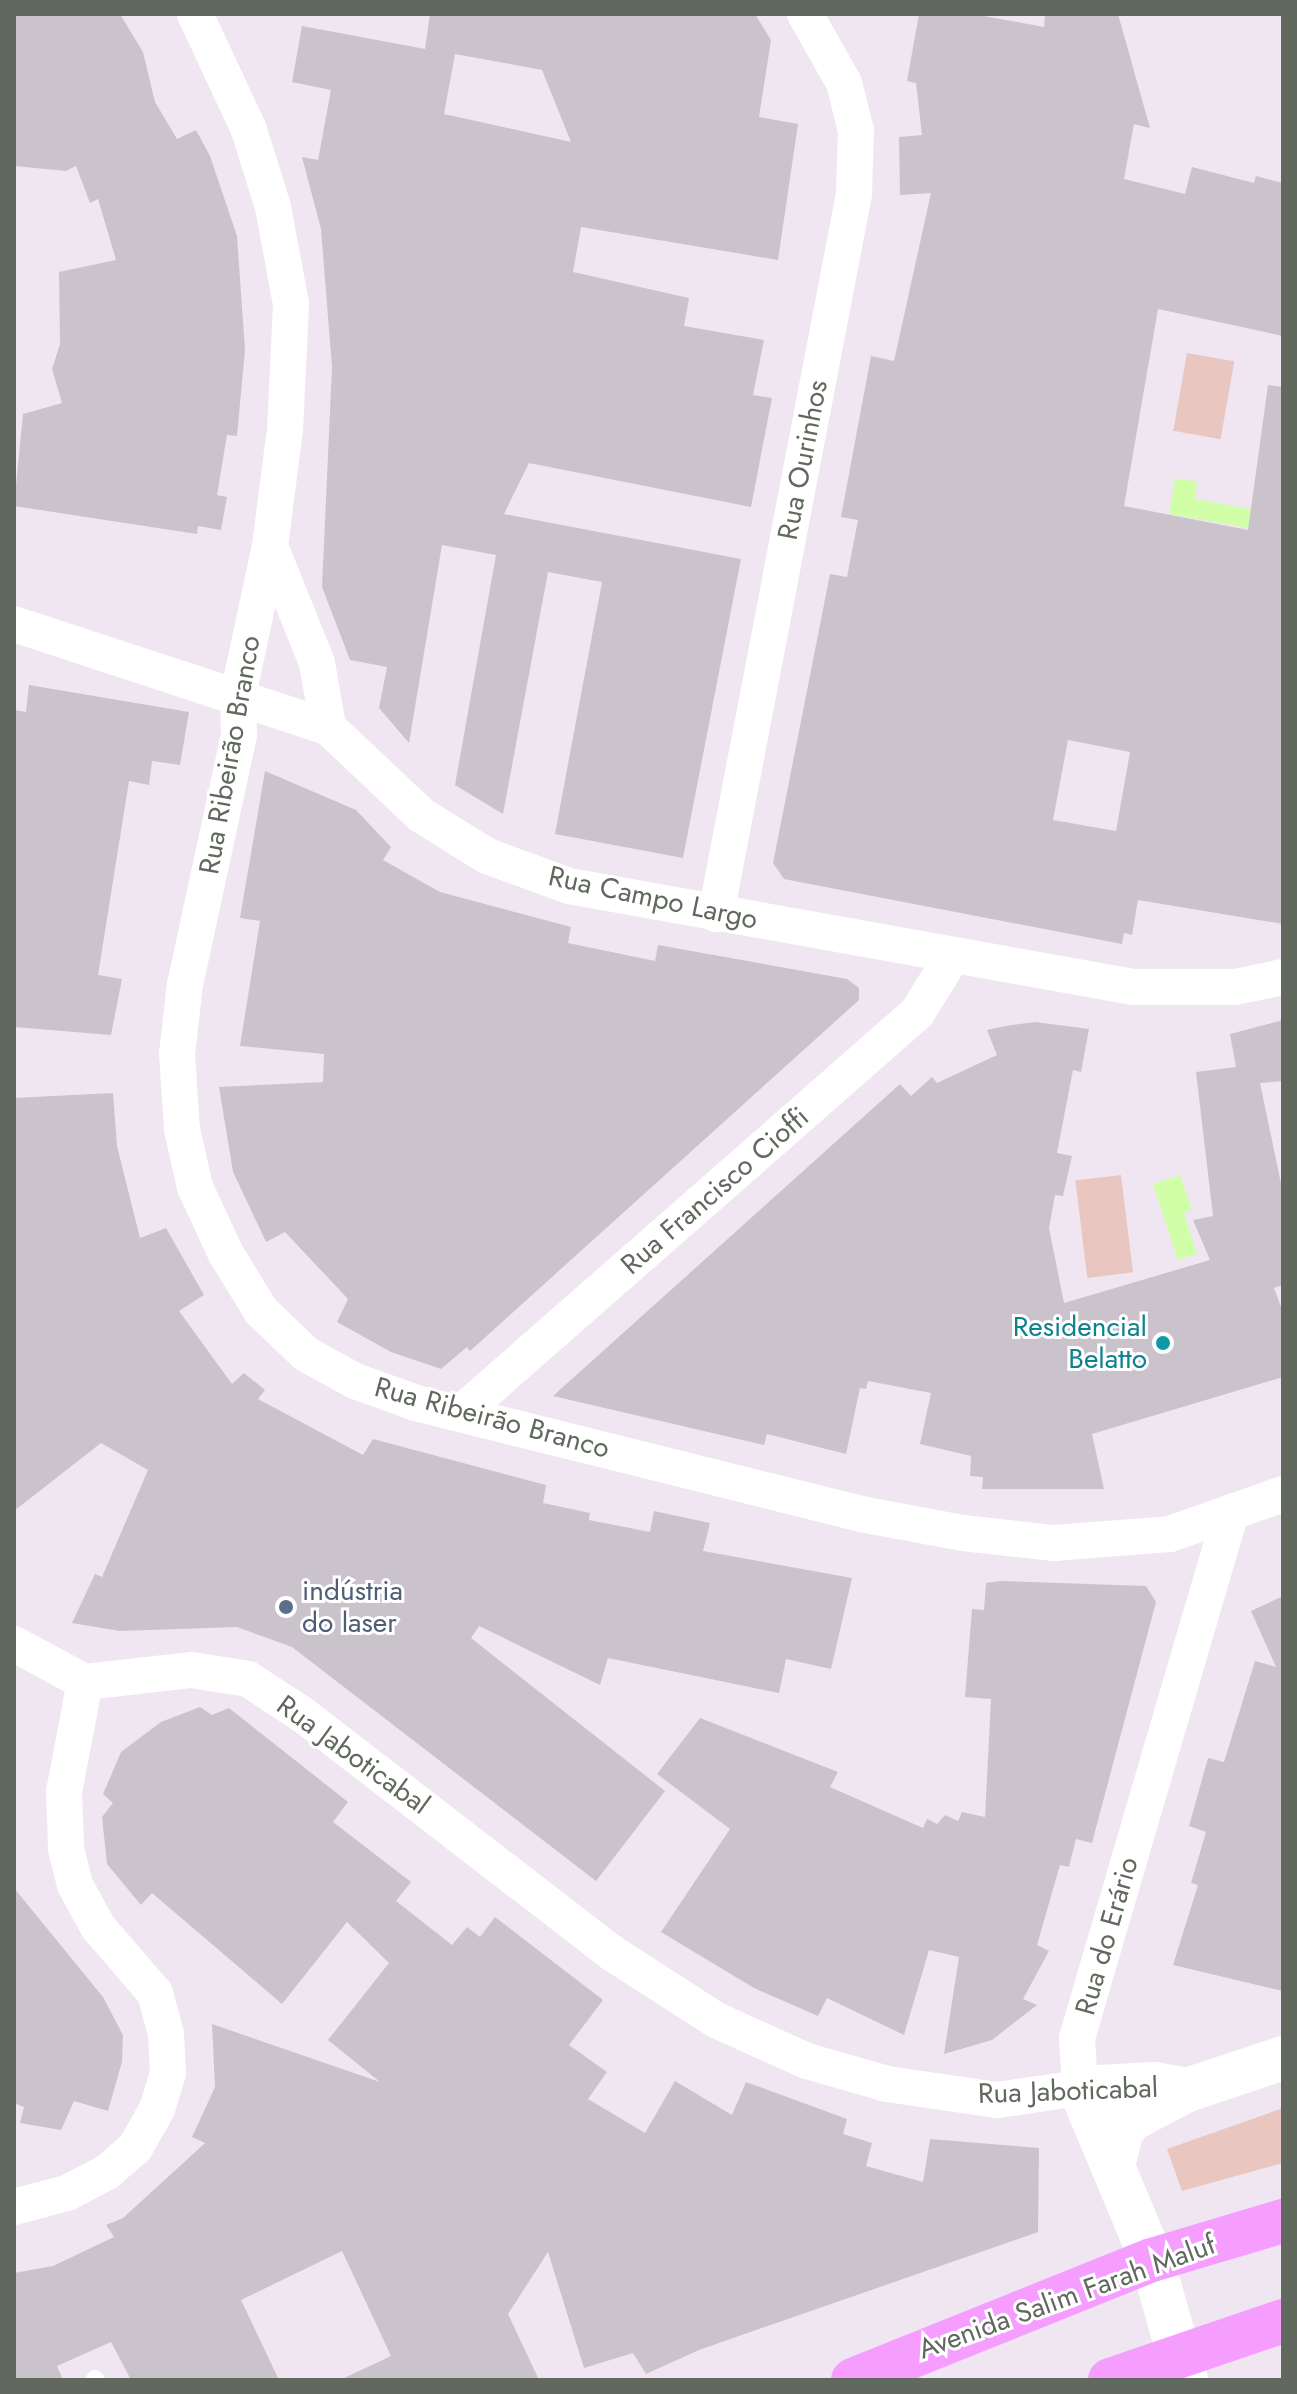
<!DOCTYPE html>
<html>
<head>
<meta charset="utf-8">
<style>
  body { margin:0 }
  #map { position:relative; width:1297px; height:2394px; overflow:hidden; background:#f0e6f1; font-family:Jost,sans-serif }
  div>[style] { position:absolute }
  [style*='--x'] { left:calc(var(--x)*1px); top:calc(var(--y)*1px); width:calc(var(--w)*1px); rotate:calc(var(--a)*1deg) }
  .green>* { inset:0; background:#eac6c1; transform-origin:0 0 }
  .water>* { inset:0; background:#d0ffa8 }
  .building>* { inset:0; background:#cac3cc }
  .service>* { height:18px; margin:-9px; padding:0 9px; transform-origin:9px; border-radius:9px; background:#fff }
  .minor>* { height:36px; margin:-18px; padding:0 18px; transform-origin:18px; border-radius:18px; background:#fff }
  .tertiary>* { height:44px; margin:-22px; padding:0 22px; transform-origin:22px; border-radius:22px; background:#fff }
  .trunk>* { height:44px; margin:-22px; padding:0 22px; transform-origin:22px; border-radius:22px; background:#f59eff }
  .dots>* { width:22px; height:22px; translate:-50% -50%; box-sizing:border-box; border:4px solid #fff; border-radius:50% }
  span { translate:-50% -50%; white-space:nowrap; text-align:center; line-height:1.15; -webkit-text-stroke:6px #fff; paint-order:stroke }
  .street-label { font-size:28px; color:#61685e }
  .culture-label { font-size:28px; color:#0d838f }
  .right { translate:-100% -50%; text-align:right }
  .service-label { font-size:28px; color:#4e5e75 }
  .left { translate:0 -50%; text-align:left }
  .frame { position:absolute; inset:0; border:16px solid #61685e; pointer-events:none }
</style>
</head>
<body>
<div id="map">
  <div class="green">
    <i style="left:1187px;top:353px;width:48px;height:79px;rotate:10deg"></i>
    <i style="left:1121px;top:1175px;width:98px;height:46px;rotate:83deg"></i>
    <i style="clip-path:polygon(1283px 2108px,1283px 2163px,1182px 2191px,1167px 2149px)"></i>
  </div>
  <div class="water">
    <i style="clip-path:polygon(1175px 478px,1197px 482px,1195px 499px,1283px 515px,1283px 534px,1169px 514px)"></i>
    <i style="clip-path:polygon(1180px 1175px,1192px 1210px,1184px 1213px,1197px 1254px,1178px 1260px,1153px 1184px)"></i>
  </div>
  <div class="building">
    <i style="clip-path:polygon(14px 14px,120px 14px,143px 52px,155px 102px,177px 139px,196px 130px,210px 156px,237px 236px,245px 350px,237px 436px,227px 435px,217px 495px,227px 497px,221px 530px,198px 526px,197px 534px,14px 506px,23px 414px,62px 403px,52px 369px,60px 344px,59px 272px,116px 260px,98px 199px,90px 203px,76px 166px,66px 171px,14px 166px)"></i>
    <i style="clip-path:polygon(evenodd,430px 14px,755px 14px,771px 40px,759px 117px,798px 124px,778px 260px,581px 227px,573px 272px,689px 298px,684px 326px,764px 340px,753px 395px,772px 398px,751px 507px,529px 463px,504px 514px,741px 559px,683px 858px,555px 834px,602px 582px,548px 572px,503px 814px,455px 785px,496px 555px,442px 545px,409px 743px,379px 708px,387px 667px,350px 660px,322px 587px,332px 367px,321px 229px,302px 157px,318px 160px,331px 90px,292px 82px,302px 26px,425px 49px,430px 14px,455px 54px,542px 70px,571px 142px,444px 114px,455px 54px)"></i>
    <i style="clip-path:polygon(evenodd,919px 14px,973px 14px,1044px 27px,1045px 14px,1118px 14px,1150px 128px,1134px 124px,1124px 179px,1185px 194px,1192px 167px,1254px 183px,1256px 176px,1283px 183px,1283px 336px,1158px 309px,1124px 506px,1248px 530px,1268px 385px,1283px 387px,1283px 924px,1138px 900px,1132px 935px,1124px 933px,1122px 944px,784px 879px,773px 863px,830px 574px,847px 577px,858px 520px,841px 517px,871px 356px,894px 361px,931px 193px,900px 195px,899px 137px,922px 135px,916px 83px,907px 81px,919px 14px,1068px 740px,1130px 752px,1116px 831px,1053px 820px,1068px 740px)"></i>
    <i style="clip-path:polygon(29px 685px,189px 712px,180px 765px,152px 761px,149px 785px,129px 781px,98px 975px,122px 979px,111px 1035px,14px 1027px,14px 710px,26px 712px)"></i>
    <i style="clip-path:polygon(265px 771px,356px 810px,391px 847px,383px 860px,440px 892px,571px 927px,568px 943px,655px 961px,658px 945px,847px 979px,859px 988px,859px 1000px,470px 1351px,467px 1347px,441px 1369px,391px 1352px,337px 1322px,348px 1299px,285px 1232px,266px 1242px,233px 1172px,219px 1087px,323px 1082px,324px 1054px,240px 1046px,260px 921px,240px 918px)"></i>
    <i style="clip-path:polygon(1283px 1020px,1283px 1081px,1260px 1083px,1283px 1193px,1283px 1285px,1274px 1288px,1283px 1312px,1283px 1377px,1092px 1434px,1104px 1489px,982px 1489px,983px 1477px,970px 1476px,971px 1456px,920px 1444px,931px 1393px,868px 1381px,866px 1389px,860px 1388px,846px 1454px,767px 1434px,764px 1445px,553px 1396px,900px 1084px,911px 1096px,932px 1077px,937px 1083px,997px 1055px,987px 1030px,1006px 1026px,1035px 1022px,1089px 1029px,1081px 1072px,1073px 1070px,1057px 1153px,1072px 1156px,1063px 1196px,1055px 1195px,1049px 1228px,1064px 1303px,1210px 1260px,1193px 1220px,1213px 1216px,1196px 1072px,1236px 1067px,1230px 1034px)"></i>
    <i style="clip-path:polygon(113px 1093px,117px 1146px,140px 1238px,166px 1228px,204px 1295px,179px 1311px,232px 1384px,244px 1373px,265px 1390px,258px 1399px,363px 1455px,373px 1439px,546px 1485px,543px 1503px,590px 1513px,589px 1520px,650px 1532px,654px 1511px,710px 1523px,703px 1551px,852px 1578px,831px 1669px,786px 1659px,779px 1693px,608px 1658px,600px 1685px,479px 1626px,471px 1638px,665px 1791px,596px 1881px,292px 1647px,237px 1627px,120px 1631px,72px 1623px,95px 1574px,102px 1577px,148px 1470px,101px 1443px,14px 1511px,14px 1098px)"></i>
    <i style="clip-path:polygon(1000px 1581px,1146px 1586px,1156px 1602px,1092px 1843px,1076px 1839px,1069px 1867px,1060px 1865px,1037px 1945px,1049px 1951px,1023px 1999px,1037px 2005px,992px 2040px,944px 2054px,959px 1957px,929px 1950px,904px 2035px,827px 1998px,818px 2016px,754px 1988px,661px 1932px,730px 1829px,657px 1774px,700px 1718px,838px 1772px,830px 1787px,923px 1828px,927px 1819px,937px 1824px,945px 1815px,958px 1821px,962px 1812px,985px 1817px,991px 1699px,965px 1697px,972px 1609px,984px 1610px,986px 1583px)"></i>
    <i style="clip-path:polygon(1283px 1596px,1283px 1991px,1173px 1965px,1198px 1885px,1191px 1883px,1206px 1832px,1189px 1826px,1208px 1758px,1224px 1762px,1255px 1661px,1276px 1667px,1251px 1611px)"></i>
    <i style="clip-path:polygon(200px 1707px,212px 1715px,229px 1708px,348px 1802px,333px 1822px,411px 1882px,396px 1901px,452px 1945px,467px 1927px,480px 1937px,495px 1917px,603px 2000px,569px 2045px,607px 2072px,588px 2099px,645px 2133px,675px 2081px,732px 2115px,746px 2082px,847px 2119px,843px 2134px,872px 2143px,866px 2166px,923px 2182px,930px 2139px,1039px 2148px,1038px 2232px,699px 2350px,646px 2374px,633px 2353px,584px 2368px,548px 2252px,508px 2314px,539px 2380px,340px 2380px,391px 2356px,342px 2251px,241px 2300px,279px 2380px,131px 2380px,111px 2342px,57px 2366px,63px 2380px,14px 2380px,14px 2273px,53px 2266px,114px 2237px,106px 2225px,123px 2218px,205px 2143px,192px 2137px,215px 2087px,212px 2024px,380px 2082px,328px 2040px,389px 1963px,347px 1922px,282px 2004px,152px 1893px,141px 1905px,107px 1864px,102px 1817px,113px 1803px,103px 1794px,121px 1752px,161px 1722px)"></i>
    <i style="clip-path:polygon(14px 1888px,103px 1997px,123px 2035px,122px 2062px,108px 2111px,74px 2101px,61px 2130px,20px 2123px,24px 2107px,16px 2104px)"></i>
  </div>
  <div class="service">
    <i style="--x:95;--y:2379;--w:1;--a:45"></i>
  </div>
  <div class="minor">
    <i style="--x:195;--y:14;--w:128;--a:65"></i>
    <i style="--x:249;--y:130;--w:81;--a:72.7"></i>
    <i style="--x:273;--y:207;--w:99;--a:79.5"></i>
    <i style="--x:291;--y:304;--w:125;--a:92.7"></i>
    <i style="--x:285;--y:429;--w:118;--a:97.3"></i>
    <i style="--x:270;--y:546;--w:152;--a:102.1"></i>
    <i style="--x:238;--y:695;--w:40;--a:88.6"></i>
    <i style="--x:239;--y:735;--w:255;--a:102.2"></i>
    <i style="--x:185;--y:984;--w:70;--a:96.5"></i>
    <i style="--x:177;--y:1054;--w:75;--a:86.2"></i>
    <i style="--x:182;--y:1129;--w:59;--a:77.4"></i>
    <i style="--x:195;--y:1187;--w:72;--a:65.2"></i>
    <i style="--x:225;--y:1252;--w:69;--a:58.6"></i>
    <i style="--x:261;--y:1311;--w:62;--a:43.7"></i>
    <i style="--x:306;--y:1354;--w:56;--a:28.9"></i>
    <i style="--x:355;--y:1381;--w:65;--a:19.8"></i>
    <i style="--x:416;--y:1403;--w:459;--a:14"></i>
    <i style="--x:861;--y:1514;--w:104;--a:10.6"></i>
    <i style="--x:963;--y:1533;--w:92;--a:6.3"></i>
    <i style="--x:1054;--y:1543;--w:116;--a:-4.4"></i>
    <i style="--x:1170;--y:1534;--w:120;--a:-19.5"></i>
    <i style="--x:270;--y:546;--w:126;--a:68.1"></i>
    <i style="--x:317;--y:663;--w:65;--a:80.2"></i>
    <i style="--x:328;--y:727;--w:128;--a:43.4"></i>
    <i style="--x:421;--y:815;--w:78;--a:31.8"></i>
    <i style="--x:487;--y:856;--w:87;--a:20.1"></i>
    <i style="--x:569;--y:886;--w:573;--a:10.15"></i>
    <i style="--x:1133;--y:987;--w:102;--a:0"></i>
    <i style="--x:1235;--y:987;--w:49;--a:-11.8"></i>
    <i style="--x:14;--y:624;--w:330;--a:18.2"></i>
    <i style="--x:716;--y:914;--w:733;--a:-79.15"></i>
    <i style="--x:854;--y:194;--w:63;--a:-88.2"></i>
    <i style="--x:856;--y:131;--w:49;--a:-104"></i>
    <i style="--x:844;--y:83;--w:79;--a:-119.5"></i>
    <i style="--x:461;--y:1413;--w:607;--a:-41.26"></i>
    <i style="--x:917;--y:1013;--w:68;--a:-58.2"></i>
    <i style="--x:14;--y:1644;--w:81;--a:28.2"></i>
    <i style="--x:85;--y:1682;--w:108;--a:-6.4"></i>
    <i style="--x:192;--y:1670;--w:57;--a:9.1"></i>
    <i style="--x:248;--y:1679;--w:66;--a:33.2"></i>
    <i style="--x:303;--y:1715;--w:390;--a:37.6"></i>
    <i style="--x:612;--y:1953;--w:124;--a:32.8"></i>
    <i style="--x:716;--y:2020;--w:100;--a:24.3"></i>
    <i style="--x:807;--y:2061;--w:83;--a:16"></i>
    <i style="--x:887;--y:2084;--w:111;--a:8.3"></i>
    <i style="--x:997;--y:2100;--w:84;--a:-8.2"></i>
    <i style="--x:1080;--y:2088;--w:50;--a:-93.4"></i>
    <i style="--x:1077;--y:2038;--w:548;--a:-73.68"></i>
    <i style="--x:14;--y:2207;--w:55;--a:-14.8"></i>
    <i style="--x:67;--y:2193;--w:45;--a:-27.7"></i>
    <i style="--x:107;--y:2172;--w:37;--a:-41"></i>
    <i style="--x:135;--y:2148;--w:45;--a:-60.6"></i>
    <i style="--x:157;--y:2109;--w:38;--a:-73"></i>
    <i style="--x:168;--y:2073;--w:39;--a:-93"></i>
    <i style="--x:166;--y:2034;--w:42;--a:-105"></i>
    <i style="--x:155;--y:1993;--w:87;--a:-130.8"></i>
    <i style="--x:98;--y:1927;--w:48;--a:-118.7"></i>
    <i style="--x:75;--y:1885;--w:38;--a:-104"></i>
    <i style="--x:66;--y:1848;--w:56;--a:-92"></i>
    <i style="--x:64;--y:1792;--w:112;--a:-79.2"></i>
  </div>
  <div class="tertiary">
    <i style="--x:1113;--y:2167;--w:36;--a:-77"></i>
    <i style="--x:1121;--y:2132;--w:17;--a:-50"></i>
    <i style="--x:1132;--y:2119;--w:62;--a:-27.8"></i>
    <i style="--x:1187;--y:2090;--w:101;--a:-18.4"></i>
    <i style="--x:1186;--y:2380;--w:125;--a:-105.8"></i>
    <i style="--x:1152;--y:2260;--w:186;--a:-112.7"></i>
    <i style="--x:1080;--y:2088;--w:74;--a:-3.1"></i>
    <i style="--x:1154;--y:2084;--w:34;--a:10"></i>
  </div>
  <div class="trunk">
    <i style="--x:853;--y:2380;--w:322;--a:-21.9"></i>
    <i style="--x:1152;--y:2260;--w:137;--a:-16.6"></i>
    <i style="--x:1110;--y:2380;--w:183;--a:-18.8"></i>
  </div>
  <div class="dots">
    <i style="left:1163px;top:1343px;background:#0f9aa8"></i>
    <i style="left:286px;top:1607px;background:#5c6f8a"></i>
  </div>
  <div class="street-label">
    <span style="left:803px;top:460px;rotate:-79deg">Rua Ourinhos</span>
    <span style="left:230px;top:755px;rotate:-80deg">Rua Ribeirão Branco</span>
    <span style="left:653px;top:898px;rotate:12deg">Rua Campo Largo</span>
    <span style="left:715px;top:1191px;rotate:-41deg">Rua Francisco Cioffi</span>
    <span style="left:492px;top:1418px;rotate:15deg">Rua Ribeirão Branco</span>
    <span style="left:353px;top:1755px;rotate:36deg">Rua Jaboticabal</span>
    <span style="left:1107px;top:1936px;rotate:-74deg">Rua do Erário</span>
    <span style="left:1068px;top:2091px;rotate:-2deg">Rua Jaboticabal</span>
    <span style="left:1067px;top:2297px;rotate:-20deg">Avenida Salim Farah Maluf</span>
  </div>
  <div class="culture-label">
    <span class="right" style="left:1147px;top:1343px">Residencial<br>Belatto</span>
  </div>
  <div class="service-label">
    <span class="left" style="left:302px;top:1607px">indústria<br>do laser</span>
  </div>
  <div class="frame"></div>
</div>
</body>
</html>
